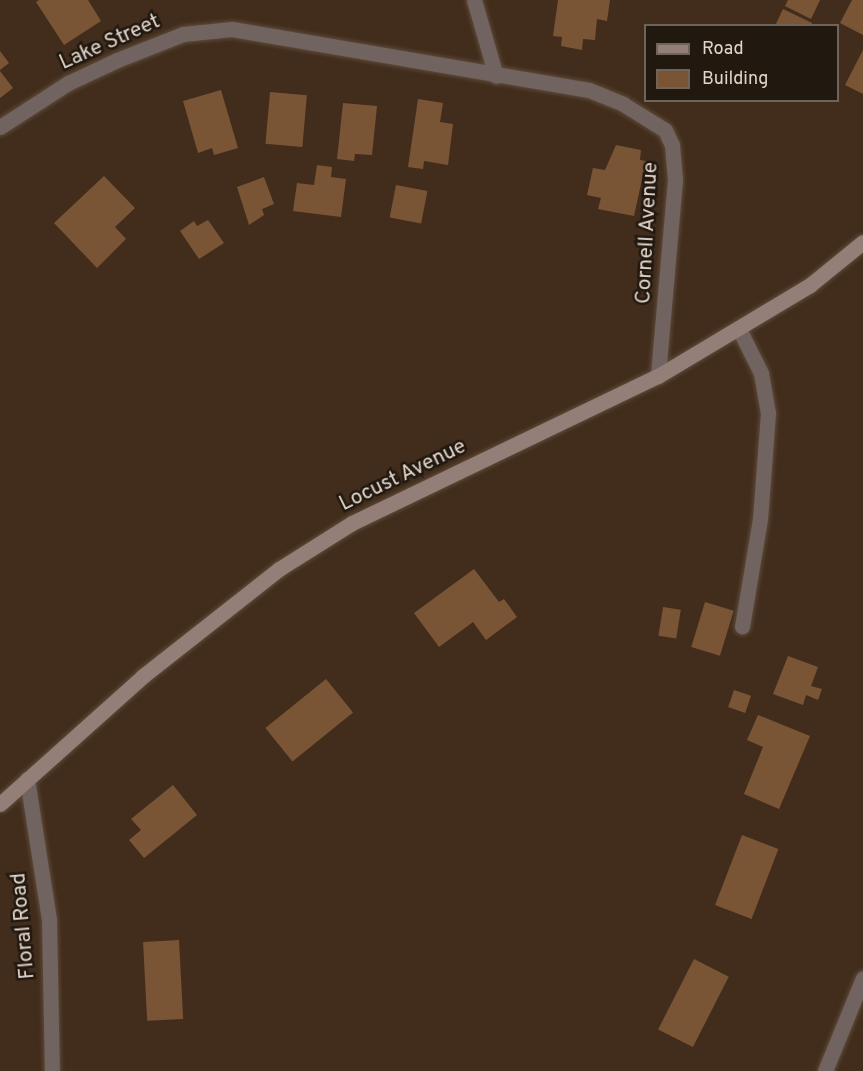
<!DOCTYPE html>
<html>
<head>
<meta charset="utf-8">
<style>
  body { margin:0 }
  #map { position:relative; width:863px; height:1071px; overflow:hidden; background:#422d1c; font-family:Overpass,sans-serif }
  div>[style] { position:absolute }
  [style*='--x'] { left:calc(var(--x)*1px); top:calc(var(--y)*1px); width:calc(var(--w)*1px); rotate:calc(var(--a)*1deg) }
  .building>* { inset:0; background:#7a5535; transform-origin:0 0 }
  .roads { filter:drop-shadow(0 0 2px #5f4b3b) drop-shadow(0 0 2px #5f4b3b) }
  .lane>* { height:15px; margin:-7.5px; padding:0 7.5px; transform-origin:7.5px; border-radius:7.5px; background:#71635f }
  .street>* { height:15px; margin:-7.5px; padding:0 7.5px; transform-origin:7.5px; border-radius:7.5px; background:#71635f }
  .secondary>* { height:15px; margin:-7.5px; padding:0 7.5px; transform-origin:7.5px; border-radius:7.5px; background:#947e78 }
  span { translate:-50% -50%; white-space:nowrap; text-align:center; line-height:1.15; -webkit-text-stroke:5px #211810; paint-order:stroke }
  .street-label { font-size:21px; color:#e2d5ca }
  .legend { position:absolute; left:644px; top:24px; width:195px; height:78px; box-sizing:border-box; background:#211810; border:2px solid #6e645a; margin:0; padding:8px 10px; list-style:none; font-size:18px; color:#e2d5ca }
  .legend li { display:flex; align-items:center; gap:12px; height:30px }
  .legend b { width:30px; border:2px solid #6e645a }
</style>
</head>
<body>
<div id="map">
  <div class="building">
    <i style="clip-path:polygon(39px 0,88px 0,101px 21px,64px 45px,36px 2px)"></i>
    <i style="clip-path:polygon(558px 0,610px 0,607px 21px,597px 19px,595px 40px,583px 39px,582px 50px,561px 46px,562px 37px,553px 36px)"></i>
    <i style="clip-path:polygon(788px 0,820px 0,811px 19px,785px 6px)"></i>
    <i style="clip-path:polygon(852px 0,863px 0,863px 35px,840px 23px)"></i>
    <i style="clip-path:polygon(783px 9px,812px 23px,811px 26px,775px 26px)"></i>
    <i style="clip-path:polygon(863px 50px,863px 94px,845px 85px)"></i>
    <i style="clip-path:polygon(0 51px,9px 63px,0 70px)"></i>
    <i style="clip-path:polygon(0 71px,13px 88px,0 98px)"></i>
    <i style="clip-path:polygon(221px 90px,238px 148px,214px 155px,212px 148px,198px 153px,183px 101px)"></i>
    <i style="left:270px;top:92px;width:37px;height:52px;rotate:5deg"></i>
    <i style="clip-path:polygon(418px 99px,443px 103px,440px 122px,453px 124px,448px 165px,424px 161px,423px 169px,408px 167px)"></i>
    <i style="clip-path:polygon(343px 103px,377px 106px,372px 155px,355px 154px,354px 161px,337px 159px)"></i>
    <i style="clip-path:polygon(616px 145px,641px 150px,640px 160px,646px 161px,634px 216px,598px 209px,601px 198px,587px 195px,593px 168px,605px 170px)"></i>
    <i style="clip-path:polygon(317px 165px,332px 167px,331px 177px,346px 179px,341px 217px,293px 211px,297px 183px,314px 185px)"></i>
    <i style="clip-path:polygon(104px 176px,135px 208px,115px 227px,126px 239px,97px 268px,54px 223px)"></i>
    <i style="clip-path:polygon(264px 177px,274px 204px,262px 209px,264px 215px,249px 225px,237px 187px)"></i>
    <i style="left:396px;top:185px;width:32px;height:33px;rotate:11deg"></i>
    <i style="clip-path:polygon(208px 220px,224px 243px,199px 259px,180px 231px,194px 221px,197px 226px)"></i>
    <i style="clip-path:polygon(474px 569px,499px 602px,504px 599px,517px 617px,486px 640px,473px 622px,439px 647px,414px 613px)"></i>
    <i style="left:705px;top:602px;width:30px;height:47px;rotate:17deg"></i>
    <i style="left:663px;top:607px;width:18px;height:29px;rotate:9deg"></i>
    <i style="clip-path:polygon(788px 656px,818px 667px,811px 686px,822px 689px,818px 700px,806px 695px,803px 705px,773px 694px)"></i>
    <i style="left:326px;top:679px;width:43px;height:78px;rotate:51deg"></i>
    <i style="left:734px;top:690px;width:18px;height:18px;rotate:19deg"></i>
    <i style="clip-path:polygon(758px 715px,810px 736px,779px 809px,744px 794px,763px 747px,747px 740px)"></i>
    <i style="clip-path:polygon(173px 785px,197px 815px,144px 858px,129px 840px,141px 830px,131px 819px)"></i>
    <i style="left:742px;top:835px;width:39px;height:75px;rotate:21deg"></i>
    <i style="left:179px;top:940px;width:79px;height:36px;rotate:87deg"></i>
    <i style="left:694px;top:959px;width:39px;height:79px;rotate:27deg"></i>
  </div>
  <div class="roads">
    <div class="lane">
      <i style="--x:739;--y:329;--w:49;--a:63.4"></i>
      <i style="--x:761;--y:373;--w:41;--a:80.1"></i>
      <i style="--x:768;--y:413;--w:106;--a:94.3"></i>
      <i style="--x:760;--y:519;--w:109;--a:99.5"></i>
    </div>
    <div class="street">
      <i style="--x:474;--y:0;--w:79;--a:73.9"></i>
      <i style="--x:0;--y:127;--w:81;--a:-32.9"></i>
      <i style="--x:68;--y:83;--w:54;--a:-25.1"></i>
      <i style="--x:117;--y:60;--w:71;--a:-21.5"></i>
      <i style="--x:183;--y:34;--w:49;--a:-5.8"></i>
      <i style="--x:232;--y:29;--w:362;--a:9.7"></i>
      <i style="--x:589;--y:90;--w:37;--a:22"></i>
      <i style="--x:623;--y:104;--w:49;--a:31.8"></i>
      <i style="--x:665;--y:130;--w:17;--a:65"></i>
      <i style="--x:672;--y:145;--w:35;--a:85"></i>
      <i style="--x:675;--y:180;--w:197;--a:95"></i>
      <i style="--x:27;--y:779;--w:143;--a:81.1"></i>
      <i style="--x:49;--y:920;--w:151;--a:88.9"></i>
      <i style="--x:825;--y:1071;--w:100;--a:-67.8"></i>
    </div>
    <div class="secondary">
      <i style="--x:0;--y:804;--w:192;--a:-41.8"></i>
      <i style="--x:143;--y:676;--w:173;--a:-38.2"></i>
      <i style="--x:279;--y:569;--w:86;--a:-32.2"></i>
      <i style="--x:352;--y:523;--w:339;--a:-25.7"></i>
      <i style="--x:658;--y:376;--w:177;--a:-30.9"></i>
      <i style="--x:810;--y:285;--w:68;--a:-39.1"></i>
    </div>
  </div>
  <div class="street-label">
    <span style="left:110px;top:43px;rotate:-24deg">Lake Street</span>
    <span style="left:648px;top:233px;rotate:-87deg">Cornell Avenue</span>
    <span style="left:403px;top:476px;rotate:-26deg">Locust Avenue</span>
    <span style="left:24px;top:926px;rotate:-95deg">Floral Road</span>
  </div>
  <ul class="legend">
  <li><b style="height:8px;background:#947e78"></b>Road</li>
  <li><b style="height:16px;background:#7a5535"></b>Building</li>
  </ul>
</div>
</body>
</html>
